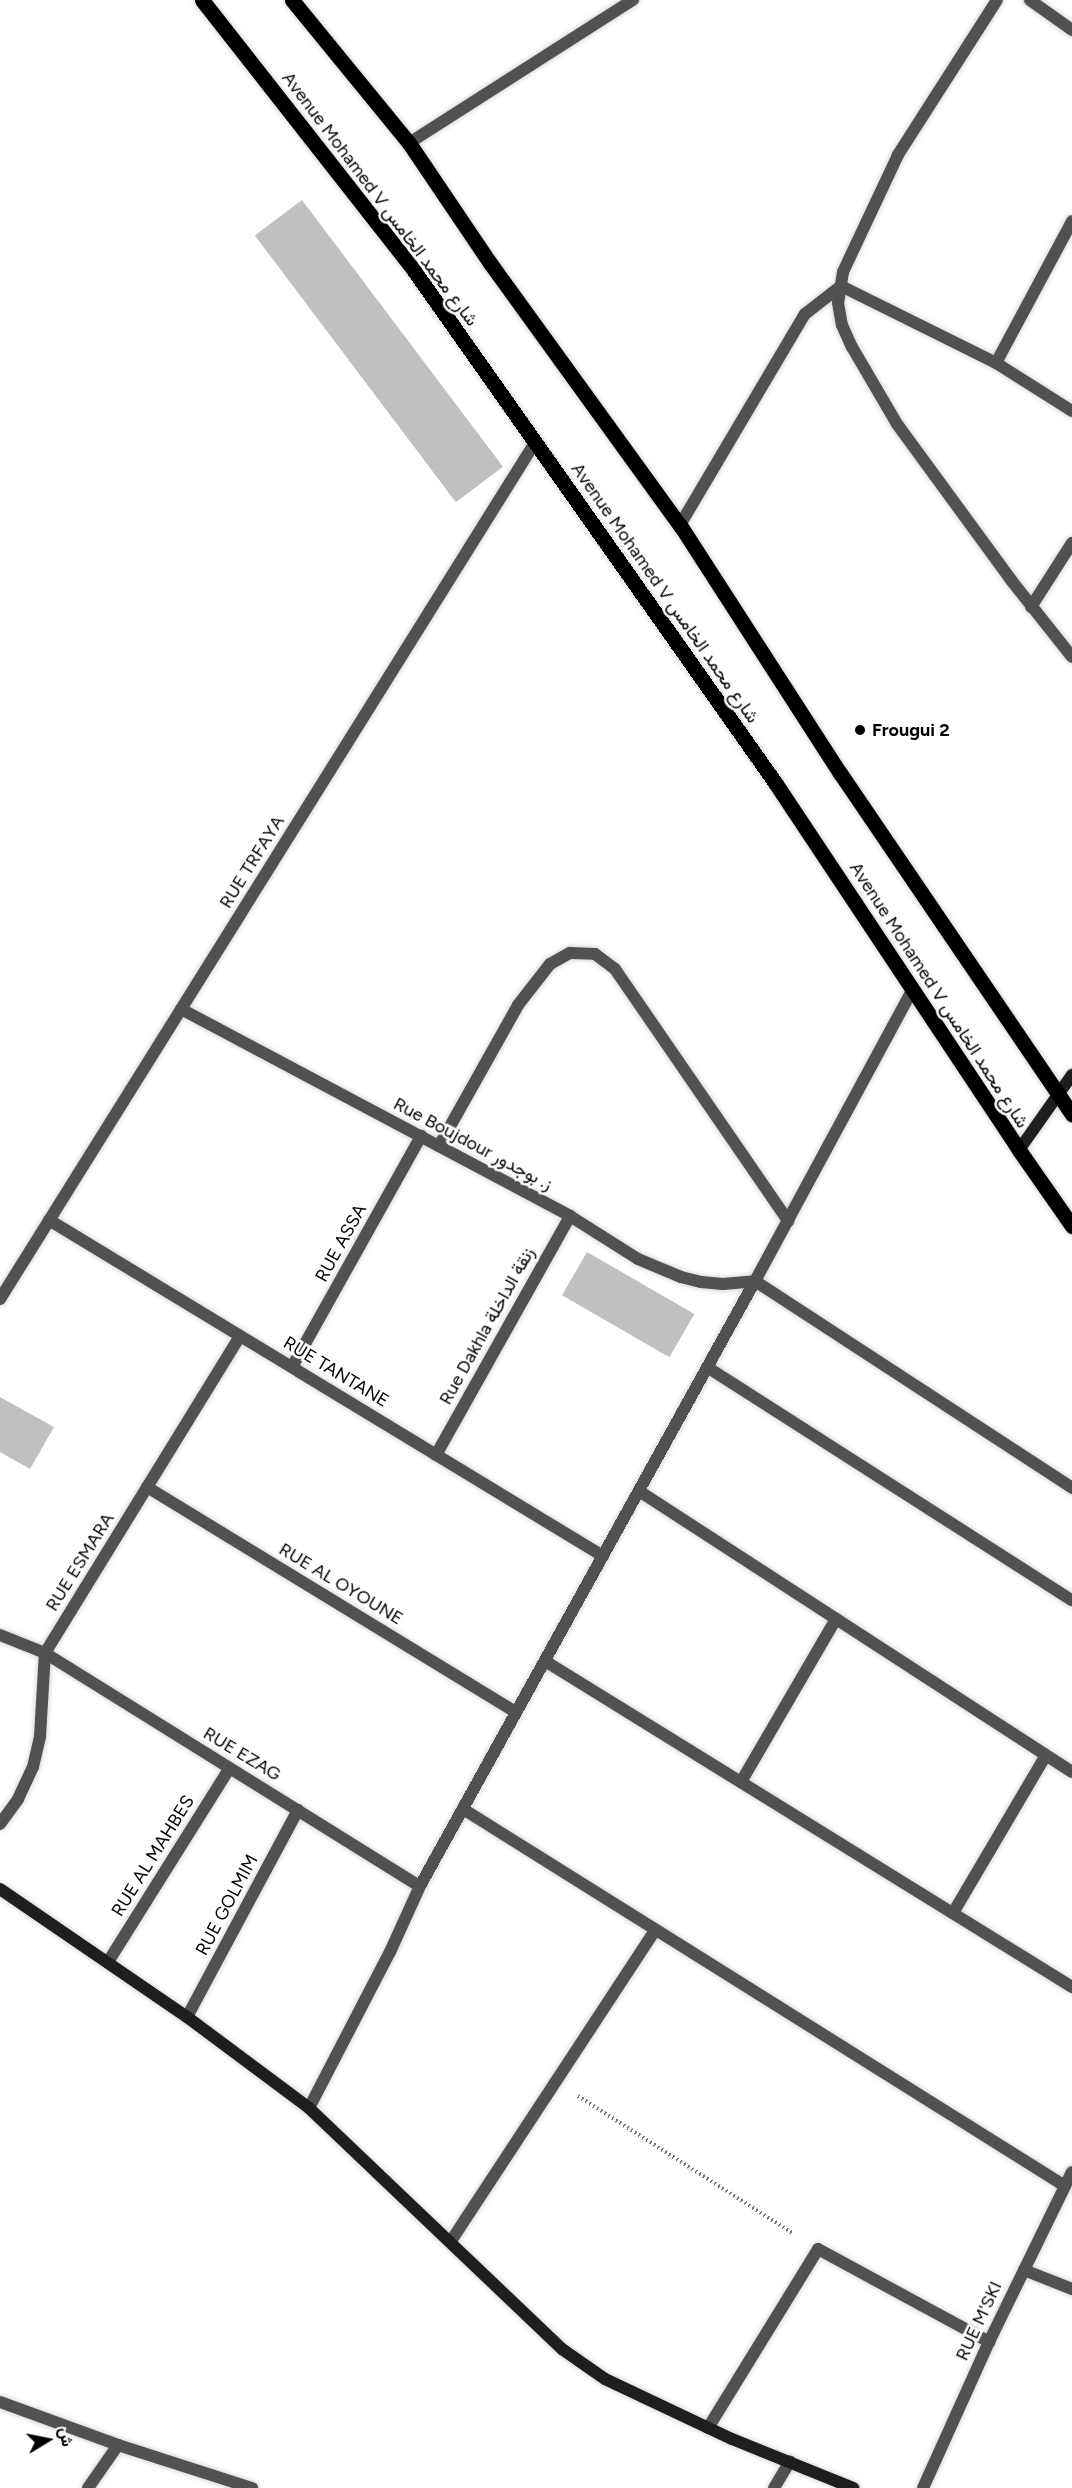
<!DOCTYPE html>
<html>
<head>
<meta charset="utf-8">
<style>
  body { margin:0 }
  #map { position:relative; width:1072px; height:2488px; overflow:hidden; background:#fff; font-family:Figtree,Vazirmatn,sans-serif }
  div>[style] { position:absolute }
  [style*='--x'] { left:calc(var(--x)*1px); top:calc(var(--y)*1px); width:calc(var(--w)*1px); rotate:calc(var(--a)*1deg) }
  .building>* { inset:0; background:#c0c0c0; transform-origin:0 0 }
  .path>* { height:4px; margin-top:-2px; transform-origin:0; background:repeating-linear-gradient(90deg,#737373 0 1.5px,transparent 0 4.5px) }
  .roads { filter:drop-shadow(0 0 2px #dbdbdb) drop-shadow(0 0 2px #dbdbdb) }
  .lane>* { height:12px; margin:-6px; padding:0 6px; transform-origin:6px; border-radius:6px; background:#515151 }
  .street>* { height:12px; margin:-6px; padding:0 6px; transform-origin:6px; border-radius:6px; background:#515151 }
  .secondary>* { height:12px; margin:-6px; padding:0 6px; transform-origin:6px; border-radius:6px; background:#1e1e1e }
  .primary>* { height:15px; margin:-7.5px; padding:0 7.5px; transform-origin:7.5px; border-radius:7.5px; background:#000 }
  .dots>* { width:16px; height:16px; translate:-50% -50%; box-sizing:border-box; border:3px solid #fff; border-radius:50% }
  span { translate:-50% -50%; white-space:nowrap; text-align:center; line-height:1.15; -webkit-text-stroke:5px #fff; paint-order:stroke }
  .street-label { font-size:18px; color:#000 }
  .poi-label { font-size:18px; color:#000; font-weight:700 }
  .left { translate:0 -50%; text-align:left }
  .north { position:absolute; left:18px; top:2410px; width:60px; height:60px; -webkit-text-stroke:4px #fff; paint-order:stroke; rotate:80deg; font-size:16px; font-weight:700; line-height:24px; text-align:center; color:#000 }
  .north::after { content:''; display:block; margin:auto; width:21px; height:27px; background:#000; clip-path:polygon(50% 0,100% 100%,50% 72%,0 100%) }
</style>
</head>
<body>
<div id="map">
  <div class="building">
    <i style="left:302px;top:200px;width:334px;height:59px;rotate:53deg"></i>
    <i style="left:587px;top:1252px;width:124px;height:50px;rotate:30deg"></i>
    <i style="clip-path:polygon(0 1397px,54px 1427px,30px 1469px,0 1452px)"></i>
  </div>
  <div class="path">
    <i style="--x:578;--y:2096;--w:256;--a:32.6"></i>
  </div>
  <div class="roads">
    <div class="lane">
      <i style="--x:439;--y:1146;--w:162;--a:-60.7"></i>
      <i style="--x:518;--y:1005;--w:52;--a:-52"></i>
      <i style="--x:550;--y:964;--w:23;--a:-29"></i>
      <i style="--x:570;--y:953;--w:25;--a:2"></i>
      <i style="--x:595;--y:954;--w:25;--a:37"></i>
      <i style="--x:615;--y:969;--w:306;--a:55.5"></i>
      <i style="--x:708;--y:2428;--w:210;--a:-58.4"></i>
      <i style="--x:818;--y:2249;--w:195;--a:28.5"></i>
    </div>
    <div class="street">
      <i style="--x:997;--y:0;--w:184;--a:122.6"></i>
      <i style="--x:898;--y:155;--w:129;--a:115.2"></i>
      <i style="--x:843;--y:272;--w:31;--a:99"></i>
      <i style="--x:838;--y:303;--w:22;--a:80"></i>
      <i style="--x:842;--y:325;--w:24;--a:66"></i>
      <i style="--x:852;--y:347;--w:89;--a:59.7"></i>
      <i style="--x:897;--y:424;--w:193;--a:53.8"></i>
      <i style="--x:1011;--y:580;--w:98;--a:51.6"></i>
      <i style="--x:1030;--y:0;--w:52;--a:35.5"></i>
      <i style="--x:409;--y:143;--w:266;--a:-32.6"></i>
      <i style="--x:996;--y:363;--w:161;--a:-61.8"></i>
      <i style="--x:680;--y:525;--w:245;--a:-59.4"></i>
      <i style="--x:805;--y:314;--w:46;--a:-37.9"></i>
      <i style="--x:841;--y:286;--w:173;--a:26.4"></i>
      <i style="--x:996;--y:363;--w:90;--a:32.3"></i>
      <i style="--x:1031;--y:607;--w:76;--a:-57.4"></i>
      <i style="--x:181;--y:1009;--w:441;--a:28"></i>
      <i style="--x:570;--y:1216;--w:80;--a:32.3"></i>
      <i style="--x:638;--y:1259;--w:47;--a:22.7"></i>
      <i style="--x:681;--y:1277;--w:21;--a:14"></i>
      <i style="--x:701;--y:1282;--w:22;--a:5"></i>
      <i style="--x:723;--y:1284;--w:32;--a:-5"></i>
      <i style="--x:755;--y:1281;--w:379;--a:33.1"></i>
      <i style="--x:49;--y:1220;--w:648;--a:31.24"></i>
      <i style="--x:0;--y:1299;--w:1008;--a:-58.01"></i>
      <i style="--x:292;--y:1367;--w:265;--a:-60.8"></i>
      <i style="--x:707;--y:1367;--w:433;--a:32.6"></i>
      <i style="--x:436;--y:1455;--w:274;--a:-60.7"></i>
      <i style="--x:147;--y:1487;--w:432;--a:31.4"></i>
      <i style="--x:639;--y:1491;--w:516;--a:32.98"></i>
      <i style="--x:0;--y:1635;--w:48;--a:21.8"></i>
      <i style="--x:45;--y:1653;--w:441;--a:31.9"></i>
      <i style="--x:545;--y:1661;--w:620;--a:31.74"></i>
      <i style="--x:741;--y:1782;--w:189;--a:-59.8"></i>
      <i style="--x:463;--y:1809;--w:710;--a:32.06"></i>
      <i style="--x:0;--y:1824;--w:31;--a:-54"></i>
      <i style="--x:18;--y:1799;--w:35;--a:-65"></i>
      <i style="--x:33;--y:1767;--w:32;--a:-77"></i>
      <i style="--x:40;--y:1736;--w:83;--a:-86.6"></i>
      <i style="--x:45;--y:1653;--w:372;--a:-58.4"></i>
      <i style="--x:953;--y:1913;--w:183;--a:-59.5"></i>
      <i style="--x:108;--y:1962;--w:228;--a:-57.9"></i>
      <i style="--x:187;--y:2017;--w:235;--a:-61.8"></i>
      <i style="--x:309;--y:2108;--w:176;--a:-62.6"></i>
      <i style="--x:390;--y:1952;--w:72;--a:-65.6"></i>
      <i style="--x:420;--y:1886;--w:692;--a:-61.03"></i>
      <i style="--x:755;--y:1281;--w:332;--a:-61.6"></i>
      <i style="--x:451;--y:2241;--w:372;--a:-56.7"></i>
      <i style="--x:1024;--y:2270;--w:52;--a:21.6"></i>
      <i style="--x:0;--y:2402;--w:126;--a:20"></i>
      <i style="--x:118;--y:2445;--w:141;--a:17.8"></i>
      <i style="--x:88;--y:2488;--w:52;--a:-55.1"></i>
      <i style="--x:774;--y:2488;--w:31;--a:-59"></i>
      <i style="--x:923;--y:2488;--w:160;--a:-65.7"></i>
      <i style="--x:989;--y:2342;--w:189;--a:-64"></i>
    </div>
    <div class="secondary">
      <i style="--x:1019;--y:1150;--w:92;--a:-54.8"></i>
      <i style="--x:0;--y:1889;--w:227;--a:34.4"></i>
      <i style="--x:187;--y:2017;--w:152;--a:36.7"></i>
      <i style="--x:309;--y:2108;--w:349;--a:43.6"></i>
      <i style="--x:562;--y:2349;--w:52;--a:34.9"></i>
      <i style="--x:605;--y:2379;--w:140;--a:25.3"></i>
      <i style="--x:732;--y:2439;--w:131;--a:22"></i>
    </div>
    <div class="primary">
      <i style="--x:202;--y:0;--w:345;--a:51.9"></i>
      <i style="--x:415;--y:272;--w:626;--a:54.81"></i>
      <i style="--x:776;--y:784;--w:439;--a:56.4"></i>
      <i style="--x:1019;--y:1150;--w:93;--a:55.1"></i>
      <i style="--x:292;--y:0;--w:185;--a:50.7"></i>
      <i style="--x:409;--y:143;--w:145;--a:56"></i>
      <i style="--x:490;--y:263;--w:324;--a:54.1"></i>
      <i style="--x:680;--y:525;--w:295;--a:57.2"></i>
      <i style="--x:840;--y:773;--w:413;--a:55.8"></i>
    </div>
  </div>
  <div class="dots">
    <i style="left:860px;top:730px;background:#000"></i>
  </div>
  <div class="street-label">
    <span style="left:380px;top:199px;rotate:53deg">Avenue Mohamed V شارع محمد الخامس</span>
    <span style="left:665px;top:593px;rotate:55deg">Avenue Mohamed V شارع محمد الخامس</span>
    <span style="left:252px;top:862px;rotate:-58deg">RUE TRFAYA</span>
    <span style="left:939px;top:995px;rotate:57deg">Avenue Mohamed V شارع محمد الخامس</span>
    <span style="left:473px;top:1144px;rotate:28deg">Rue Boujdour ز. بوجدور</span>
    <span style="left:341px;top:1243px;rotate:-61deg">RUE ASSA</span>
    <span style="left:487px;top:1326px;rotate:-61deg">Rue Dakhla زنقة الداخلة</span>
    <span style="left:336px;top:1372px;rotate:31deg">RUE TANTANE</span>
    <span style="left:80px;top:1562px;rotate:-58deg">RUE ESMARA</span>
    <span style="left:341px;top:1584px;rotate:31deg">RUE AL OYOUNE</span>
    <span style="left:242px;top:1754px;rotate:31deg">RUE EZAG</span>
    <span style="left:153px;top:1856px;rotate:-58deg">RUE AL MAHBES</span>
    <span style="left:227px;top:1905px;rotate:-62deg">RUE GOLMIM</span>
    <span style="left:979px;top:2321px;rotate:-65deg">RUE M'SKI</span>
  </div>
  <div class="poi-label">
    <span class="left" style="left:872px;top:730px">Frougui 2</span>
  </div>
  <div class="north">ش</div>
</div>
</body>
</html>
